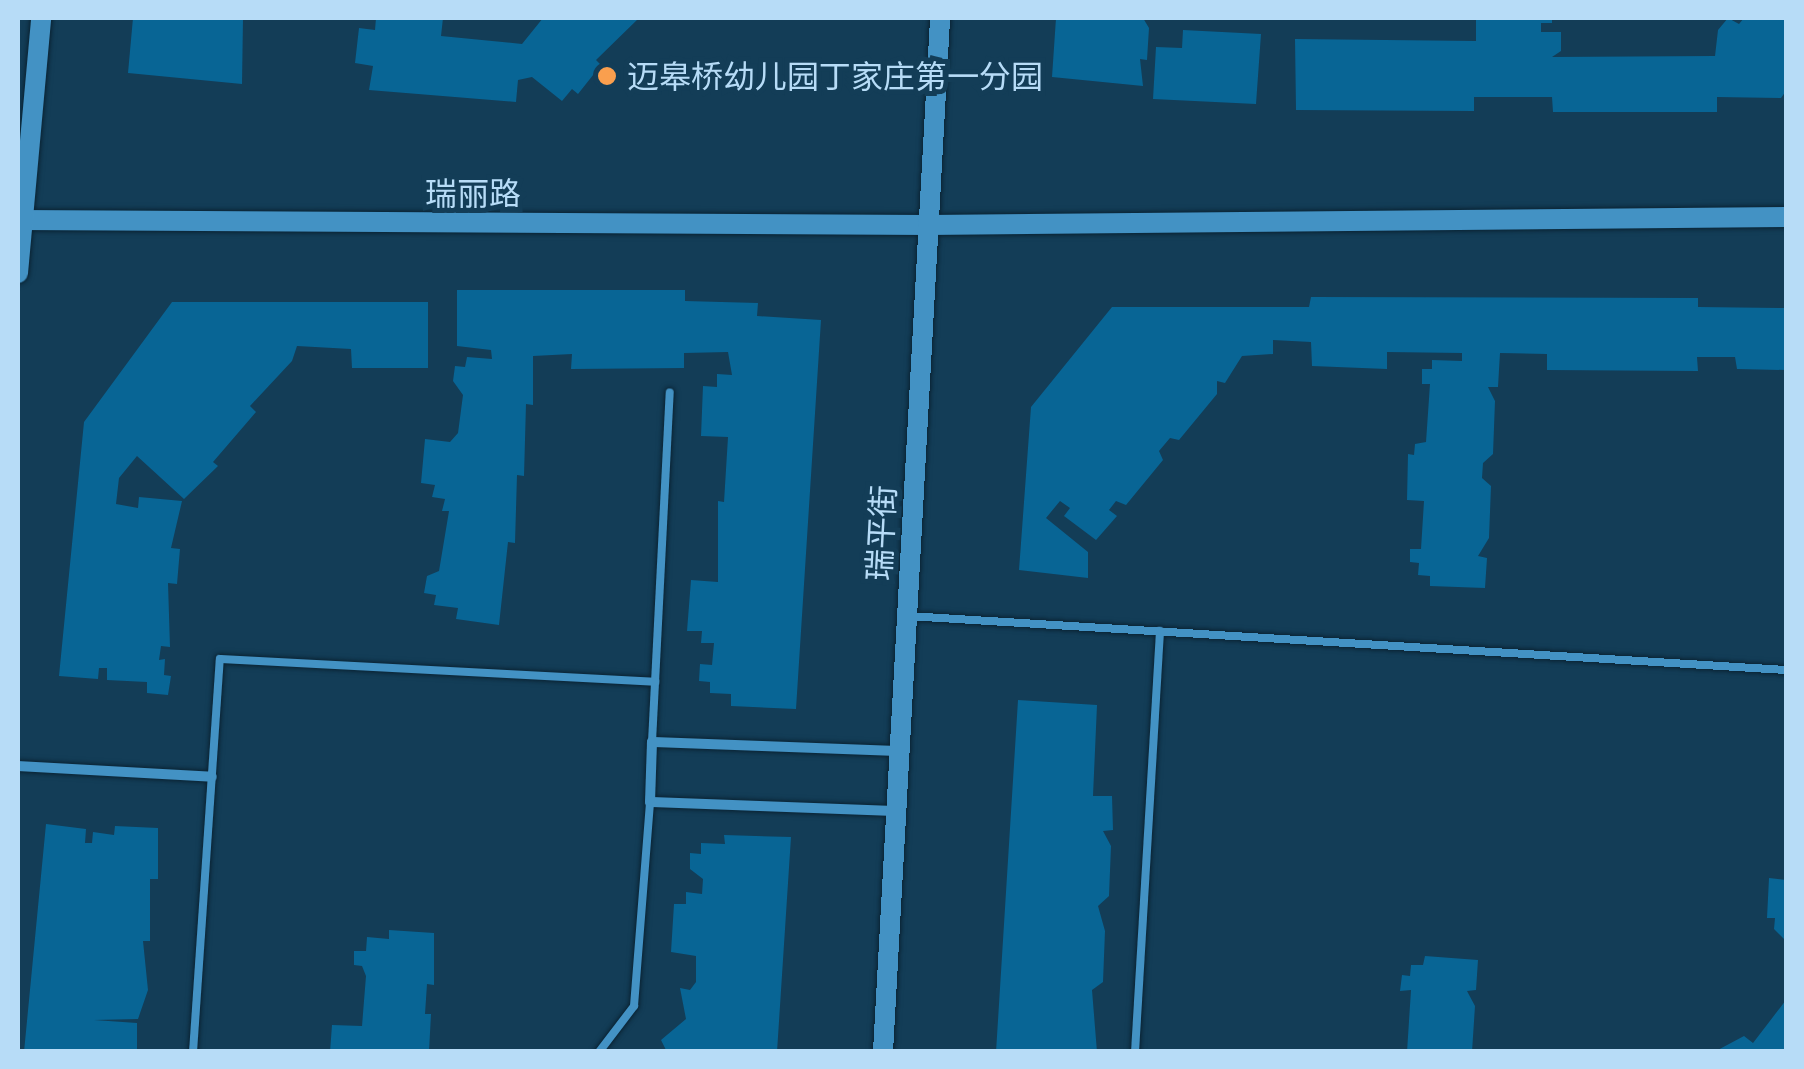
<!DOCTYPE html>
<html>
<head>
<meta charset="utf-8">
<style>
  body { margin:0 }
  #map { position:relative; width:1804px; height:1069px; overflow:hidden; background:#133d57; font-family:"Open Sans","Noto Sans SC",sans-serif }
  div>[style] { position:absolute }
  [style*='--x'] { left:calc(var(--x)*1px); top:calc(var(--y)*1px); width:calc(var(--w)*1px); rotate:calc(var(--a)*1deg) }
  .building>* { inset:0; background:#086595 }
  .roads { filter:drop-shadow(0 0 2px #0a2333) drop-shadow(0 0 2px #0a2333) }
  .lane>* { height:8px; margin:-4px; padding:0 4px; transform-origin:4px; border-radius:4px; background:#4392c4 }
  .street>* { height:10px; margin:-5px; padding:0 5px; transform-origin:5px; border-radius:5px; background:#4392c4 }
  .secondary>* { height:20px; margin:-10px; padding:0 10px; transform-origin:10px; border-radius:10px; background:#4392c4 }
  .dots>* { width:28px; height:28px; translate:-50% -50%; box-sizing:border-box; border:5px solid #133d57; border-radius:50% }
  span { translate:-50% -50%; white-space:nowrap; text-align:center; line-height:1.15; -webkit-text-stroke:10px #133d57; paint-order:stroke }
  .poi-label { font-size:32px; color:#b7dcf7 }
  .left { translate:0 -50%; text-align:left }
  .street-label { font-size:32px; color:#b7dcf7 }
  .frame { position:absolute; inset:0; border:20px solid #b7dcf7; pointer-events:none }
</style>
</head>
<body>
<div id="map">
  <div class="building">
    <i style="clip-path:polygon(133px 18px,243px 18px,242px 84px,128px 73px)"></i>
    <i style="clip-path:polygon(376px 18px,443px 18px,441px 36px,522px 44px,543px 18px,639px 18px,596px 60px,601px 65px,578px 94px,572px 89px,562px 101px,532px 77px,518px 80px,516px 102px,369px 90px,373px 66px,355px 63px,359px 28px,375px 30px)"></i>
    <i style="clip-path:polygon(1056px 18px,1143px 18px,1149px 28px,1147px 60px,1140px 59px,1143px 86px,1052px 77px)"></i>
    <i style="clip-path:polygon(1476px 18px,1552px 18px,1552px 23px,1541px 23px,1541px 32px,1561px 32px,1561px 51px,1552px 57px,1715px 56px,1718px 30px,1728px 18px,1739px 24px,1744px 18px,1786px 18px,1786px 91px,1781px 98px,1717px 97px,1717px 112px,1553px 112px,1552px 97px,1474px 97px,1474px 111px,1296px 110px,1295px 39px,1476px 41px)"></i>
    <i style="clip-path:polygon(1183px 30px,1261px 34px,1256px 104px,1153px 99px,1156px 47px,1182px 48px)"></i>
    <i style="clip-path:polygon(457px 290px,685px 290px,685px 301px,758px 303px,757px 316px,821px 320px,796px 709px,731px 706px,731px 694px,710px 693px,710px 682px,699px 681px,700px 664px,712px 665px,714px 643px,701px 643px,702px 631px,687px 631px,691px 580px,718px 582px,718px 501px,724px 502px,728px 437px,701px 436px,703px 386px,717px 387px,717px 374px,732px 375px,728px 352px,684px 353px,684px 368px,571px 369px,572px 354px,533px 356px,533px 405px,526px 404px,524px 476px,517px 475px,515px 543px,508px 542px,499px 625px,456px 619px,458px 608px,434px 605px,436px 595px,424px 593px,427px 576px,439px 571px,449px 511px,442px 511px,445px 499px,432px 497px,435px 485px,421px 483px,425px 439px,450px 442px,458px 433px,463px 395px,453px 381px,455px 366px,465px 367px,467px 357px,492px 359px,491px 350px,457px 346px)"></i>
    <i style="clip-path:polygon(1311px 297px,1698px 298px,1698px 307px,1786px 308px,1786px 370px,1737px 369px,1735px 357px,1697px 357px,1698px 371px,1547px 370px,1547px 354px,1500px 353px,1498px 387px,1488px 387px,1495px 401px,1493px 454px,1483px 463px,1482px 478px,1491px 486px,1489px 538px,1478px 556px,1487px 558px,1485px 588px,1430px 586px,1430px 576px,1418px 575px,1419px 563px,1410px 562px,1410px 549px,1421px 549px,1424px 501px,1407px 500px,1408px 454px,1414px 455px,1415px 444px,1426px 442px,1430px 384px,1422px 384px,1422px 369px,1432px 369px,1432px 360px,1462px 361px,1462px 353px,1387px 352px,1387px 369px,1312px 366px,1311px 342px,1273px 340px,1273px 354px,1242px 356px,1225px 383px,1217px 381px,1217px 394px,1179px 440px,1170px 438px,1159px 451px,1163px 460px,1126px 505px,1116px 501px,1109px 510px,1117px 516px,1096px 540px,1064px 516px,1070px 508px,1060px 501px,1046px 518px,1088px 552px,1088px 578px,1019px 570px,1031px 407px,1112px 307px,1309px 307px)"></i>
    <i style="clip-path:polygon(172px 302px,428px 302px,428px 368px,352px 368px,351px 349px,297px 346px,292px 361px,250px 406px,256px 412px,213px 462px,218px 466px,184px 499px,137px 456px,119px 478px,116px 504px,138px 508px,139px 497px,182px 501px,171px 548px,180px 549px,177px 584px,168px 583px,170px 647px,161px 646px,159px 660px,165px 659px,164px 675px,171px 676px,168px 695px,147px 693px,147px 682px,107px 680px,107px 668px,99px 668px,98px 679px,59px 676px,84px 422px)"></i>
    <i style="clip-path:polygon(1018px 700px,1097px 705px,1093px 796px,1112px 796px,1113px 830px,1103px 831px,1111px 846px,1109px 896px,1098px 906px,1105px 931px,1103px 982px,1092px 990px,1097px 1052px,996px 1052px)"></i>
    <i style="clip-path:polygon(46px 824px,86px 829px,85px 843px,92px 843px,93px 832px,114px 835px,115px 826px,158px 828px,158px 879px,150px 879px,150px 941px,143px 941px,148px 990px,138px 1019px,94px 1020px,137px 1023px,137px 1052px,24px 1052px)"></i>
    <i style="clip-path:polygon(724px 835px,791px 837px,777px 1052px,667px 1052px,661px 1040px,686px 1019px,680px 988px,690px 990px,696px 982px,696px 956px,671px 952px,674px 904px,686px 904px,686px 892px,702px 894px,703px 879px,690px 869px,690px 853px,701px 854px,701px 843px,725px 844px)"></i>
    <i style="clip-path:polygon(1769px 878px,1786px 880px,1786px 941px,1774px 929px,1775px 918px,1767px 918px)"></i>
    <i style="clip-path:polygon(389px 930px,434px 933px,434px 985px,427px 984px,425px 1014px,431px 1014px,429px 1052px,330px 1052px,332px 1025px,362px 1026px,366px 976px,362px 966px,354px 965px,354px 951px,366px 951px,367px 937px,389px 939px)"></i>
    <i style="clip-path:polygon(1425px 956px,1478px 960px,1476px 990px,1467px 991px,1475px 1006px,1472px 1052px,1407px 1052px,1411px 990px,1400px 991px,1402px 975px,1410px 976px,1411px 965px,1423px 965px)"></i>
    <i style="clip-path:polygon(1786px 1000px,1786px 1052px,1714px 1052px,1744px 1036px,1753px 1043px)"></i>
  </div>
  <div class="roads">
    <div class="lane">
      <i style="--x:908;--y:616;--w:880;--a:3.52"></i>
      <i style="--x:652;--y:742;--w:350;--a:-87.1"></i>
      <i style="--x:193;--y:1052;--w:394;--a:-86.1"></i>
      <i style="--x:220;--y:659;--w:436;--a:3"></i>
      <i style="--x:599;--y:1052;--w:58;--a:-52.7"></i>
      <i style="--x:634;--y:1006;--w:205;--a:-85.5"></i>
      <i style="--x:1135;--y:1052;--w:422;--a:-86.6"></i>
    </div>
    <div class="street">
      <i style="--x:18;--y:766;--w:194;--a:3.2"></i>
      <i style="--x:896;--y:811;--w:246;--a:-177.9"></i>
      <i style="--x:650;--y:802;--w:60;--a:-88.1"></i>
      <i style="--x:652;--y:742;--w:247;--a:2.1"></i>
    </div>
    <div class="secondary">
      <i style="--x:18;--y:220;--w:910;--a:0.31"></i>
      <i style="--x:928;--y:225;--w:858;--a:-0.53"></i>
      <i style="--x:18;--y:273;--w:256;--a:-84.8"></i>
      <i style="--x:883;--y:1052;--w:1036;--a:-86.84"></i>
    </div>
  </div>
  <div class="dots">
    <i style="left:607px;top:76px;background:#fa9f4e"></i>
  </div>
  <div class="poi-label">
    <span class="left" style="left:627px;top:76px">迈皋桥幼儿园丁家庄第一分园</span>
  </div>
  <div class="street-label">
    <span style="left:473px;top:193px">瑞丽路</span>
    <span style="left:881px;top:533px;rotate:-87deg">瑞平街</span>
  </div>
  <div class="frame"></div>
</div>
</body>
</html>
